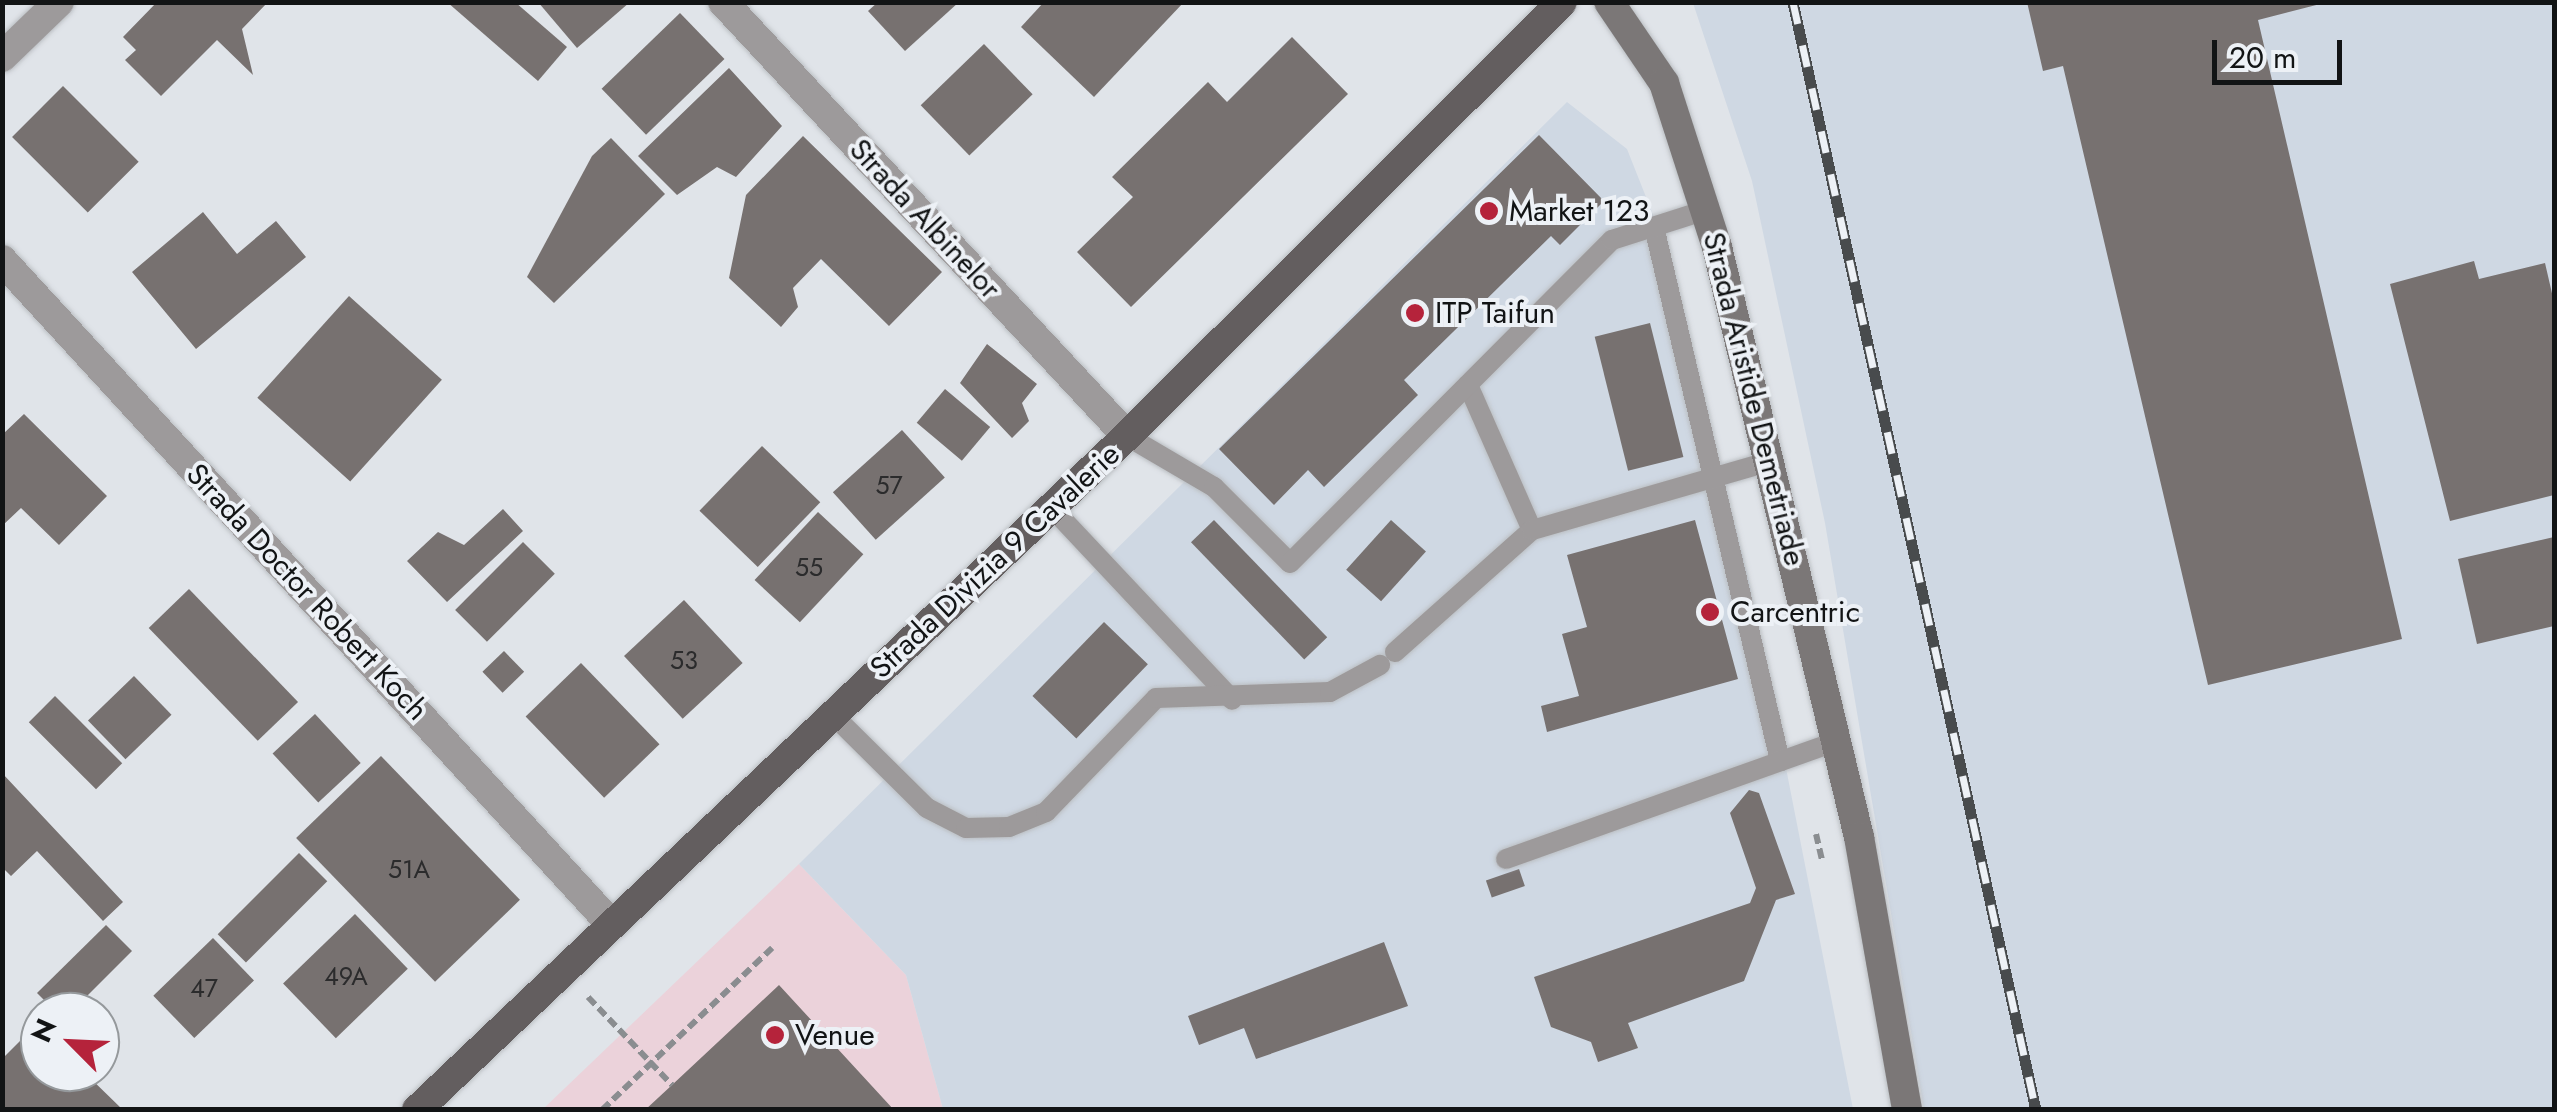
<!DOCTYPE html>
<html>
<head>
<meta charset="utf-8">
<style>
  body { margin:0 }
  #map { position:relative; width:2557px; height:1112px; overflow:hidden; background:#e0e4e9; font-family:Jost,sans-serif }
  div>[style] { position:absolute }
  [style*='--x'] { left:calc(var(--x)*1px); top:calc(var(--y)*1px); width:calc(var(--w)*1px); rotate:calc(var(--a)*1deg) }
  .commercial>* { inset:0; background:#ebd2da }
  .built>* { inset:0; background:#cfd8e3 }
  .building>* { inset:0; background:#777170; transform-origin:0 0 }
  .path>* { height:6px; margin-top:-3px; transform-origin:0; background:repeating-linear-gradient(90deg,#8a8d90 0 10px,transparent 0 15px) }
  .roads { filter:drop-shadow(0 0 2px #bbbfc3) drop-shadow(0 0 2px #bbbfc3) }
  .lane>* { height:20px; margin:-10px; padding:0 10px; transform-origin:10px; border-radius:10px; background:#9d9a9b }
  .street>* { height:30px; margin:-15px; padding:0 15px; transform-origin:15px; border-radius:15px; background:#9d9a9b }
  .secondary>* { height:30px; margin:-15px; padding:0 15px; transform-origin:15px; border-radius:15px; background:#7b7777 }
  .primary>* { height:30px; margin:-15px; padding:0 15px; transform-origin:15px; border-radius:15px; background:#635e5f }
  .rail>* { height:11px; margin-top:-5.5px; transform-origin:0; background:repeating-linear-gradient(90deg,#edf1f6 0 22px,#484b4d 0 44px); box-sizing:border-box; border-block:2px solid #484b4d }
  .dots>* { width:28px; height:28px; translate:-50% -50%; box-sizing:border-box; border:5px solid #edf1f6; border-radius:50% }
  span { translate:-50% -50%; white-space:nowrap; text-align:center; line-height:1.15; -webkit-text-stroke:8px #edf1f6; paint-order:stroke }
  .number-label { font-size:25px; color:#2b2b2c }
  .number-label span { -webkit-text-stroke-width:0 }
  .poi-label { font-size:30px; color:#121415 }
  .left { translate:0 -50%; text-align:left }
  .street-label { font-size:30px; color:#121415 }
  .frame { position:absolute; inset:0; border:5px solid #121415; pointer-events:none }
  .north { position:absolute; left:20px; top:992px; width:100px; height:100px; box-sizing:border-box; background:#edf1f6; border:2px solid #95999c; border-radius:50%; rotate:294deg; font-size:28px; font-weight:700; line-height:40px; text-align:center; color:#121415 }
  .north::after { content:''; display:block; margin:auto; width:35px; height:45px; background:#b5233b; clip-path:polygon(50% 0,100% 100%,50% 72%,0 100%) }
  .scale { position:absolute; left:2212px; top:40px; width:130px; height:45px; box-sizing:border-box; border:5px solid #121415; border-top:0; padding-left:12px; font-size:30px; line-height:35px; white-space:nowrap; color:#121415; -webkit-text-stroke:8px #edf1f6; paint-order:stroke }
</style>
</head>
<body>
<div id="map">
  <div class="commercial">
    <i style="clip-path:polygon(799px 864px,906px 975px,943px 1109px,542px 1110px)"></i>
  </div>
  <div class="built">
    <i style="clip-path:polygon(1693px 3px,2554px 3px,2554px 1109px,1924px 1109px,1825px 523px,1752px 181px)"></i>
    <i style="clip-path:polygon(1567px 102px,1627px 149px,1663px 240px,1749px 580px,1853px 1109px,943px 1109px,906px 975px,799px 864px)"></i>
  </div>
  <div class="building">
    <i style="clip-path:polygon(157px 2px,268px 2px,242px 29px,253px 75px,217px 40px,161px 96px,125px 60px,136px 50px,123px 37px)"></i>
    <i style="clip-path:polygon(447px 2px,515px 2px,567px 47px,538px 81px)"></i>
    <i style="clip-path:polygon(538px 2px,630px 2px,577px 48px)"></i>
    <i style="clip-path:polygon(878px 2px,959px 2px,905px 51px,868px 11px)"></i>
    <i style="clip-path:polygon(1044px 2px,1184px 2px,1094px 97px,1021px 27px)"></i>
    <i style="clip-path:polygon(2027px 2px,2328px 2px,2258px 20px,2402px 639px,2208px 685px,2063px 66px,2043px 71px)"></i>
    <i style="left:680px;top:13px;width:64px;height:109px;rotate:46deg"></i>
    <i style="clip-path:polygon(1292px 37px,1348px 94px,1131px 307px,1077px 252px,1133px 197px,1112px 177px,1208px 82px,1227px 102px)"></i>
    <i style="left:984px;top:44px;width:70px;height:88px;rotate:46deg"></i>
    <i style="clip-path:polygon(729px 68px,782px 126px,736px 177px,717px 167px,677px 195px,638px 156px)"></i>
    <i style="left:63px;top:86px;width:107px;height:72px;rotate:45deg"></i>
    <i style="clip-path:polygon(1539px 135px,1604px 201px,1560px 245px,1551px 236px,1404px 380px,1418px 395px,1324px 487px,1308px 470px,1274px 505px,1219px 449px)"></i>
    <i style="clip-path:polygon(803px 136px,942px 272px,889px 326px,821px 259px,793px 288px,798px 307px,781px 327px,729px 278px,746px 195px)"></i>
    <i style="clip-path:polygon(611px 138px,665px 194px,554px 303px,527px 277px,592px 156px)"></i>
    <i style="clip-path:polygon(203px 212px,237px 254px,276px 221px,306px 257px,196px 349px,132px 272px)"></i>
    <i style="clip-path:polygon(2474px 261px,2479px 279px,2545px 263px,2554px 302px,2554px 495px,2450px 521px,2390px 284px)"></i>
    <i style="left:349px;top:296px;width:125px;height:137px;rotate:42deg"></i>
    <i style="left:1650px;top:323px;width:138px;height:57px;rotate:76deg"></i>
    <i style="clip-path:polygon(987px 344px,1037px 384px,1022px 403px,1029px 421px,1012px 438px,960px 383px)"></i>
    <i style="left:945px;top:389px;width:59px;height:44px;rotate:40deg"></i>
    <i style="clip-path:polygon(24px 414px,107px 496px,59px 545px,21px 508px,2px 526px,2px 435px)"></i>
    <i style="left:902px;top:430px;width:64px;height:93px;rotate:48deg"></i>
    <i style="left:762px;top:446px;width:81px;height:90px;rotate:44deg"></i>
    <i style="clip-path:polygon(503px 509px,523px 531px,447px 602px,407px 561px,438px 532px,464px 545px)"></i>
    <i style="left:818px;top:512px;width:62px;height:93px;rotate:43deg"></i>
    <i style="left:1214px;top:520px;width:163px;height:32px;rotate:46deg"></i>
    <i style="left:1391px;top:520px;width:47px;height:67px;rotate:42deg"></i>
    <i style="clip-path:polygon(1695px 520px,1738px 679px,1547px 732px,1541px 706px,1579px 696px,1562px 634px,1587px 627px,1567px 555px)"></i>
    <i style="clip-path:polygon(2554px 537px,2554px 626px,2477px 644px,2458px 559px)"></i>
    <i style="left:523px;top:542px;width:45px;height:96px;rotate:45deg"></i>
    <i style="left:189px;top:589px;width:157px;height:56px;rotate:46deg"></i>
    <i style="left:684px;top:600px;width:86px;height:82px;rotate:47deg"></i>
    <i style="left:1104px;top:622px;width:61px;height:103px;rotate:44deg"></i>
    <i style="left:504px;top:651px;width:29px;height:30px;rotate:46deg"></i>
    <i style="left:581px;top:663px;width:113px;height:77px;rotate:46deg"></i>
    <i style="left:134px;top:676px;width:54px;height:64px;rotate:46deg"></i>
    <i style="left:55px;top:696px;width:95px;height:37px;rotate:45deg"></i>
    <i style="left:315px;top:714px;width:67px;height:58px;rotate:47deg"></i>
    <i style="left:381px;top:756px;width:200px;height:118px;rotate:46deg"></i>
    <i style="clip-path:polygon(2px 773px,123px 902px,103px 921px,37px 851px,11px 876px,2px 867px)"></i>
    <i style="clip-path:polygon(1749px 790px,1759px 793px,1795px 894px,1776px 900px,1744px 981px,1628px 1023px,1638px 1048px,1598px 1062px,1591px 1042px,1551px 1027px,1534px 977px,1750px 903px,1756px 888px,1730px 813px)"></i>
    <i style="left:299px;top:853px;width:40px;height:115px;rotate:45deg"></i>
    <i style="left:1519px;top:869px;width:18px;height:35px;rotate:71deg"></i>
    <i style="left:355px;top:914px;width:76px;height:100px;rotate:46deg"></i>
    <i style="clip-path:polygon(106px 925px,132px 951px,71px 1012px,56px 1012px,37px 993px)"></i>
    <i style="left:213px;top:938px;width:59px;height:83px;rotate:46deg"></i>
    <i style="clip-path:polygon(1384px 942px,1408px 1006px,1256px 1059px,1244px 1028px,1199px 1045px,1188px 1016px)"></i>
    <i style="clip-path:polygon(779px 985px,894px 1110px,645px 1110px,672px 1085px)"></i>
    <i style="clip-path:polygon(22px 1039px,40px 1056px,40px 1072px,84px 1072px,123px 1110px,2px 1110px,2px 1059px)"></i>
  </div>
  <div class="path">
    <i style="--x:1816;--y:834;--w:28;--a:77"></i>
    <i style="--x:588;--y:997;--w:122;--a:46.3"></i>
    <i style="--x:602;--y:1110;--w:235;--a:-43.6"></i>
  </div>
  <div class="roads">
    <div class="lane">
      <i style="--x:1654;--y:227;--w:549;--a:76.72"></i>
      <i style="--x:1468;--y:385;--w:158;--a:66.2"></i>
      <i style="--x:1127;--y:436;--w:101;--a:30.4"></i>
      <i style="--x:1214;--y:487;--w:107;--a:45"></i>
      <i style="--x:1290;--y:563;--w:456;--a:-45.1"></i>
      <i style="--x:1612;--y:240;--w:99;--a:-17.7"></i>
      <i style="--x:1052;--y:508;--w:263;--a:46.8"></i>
      <i style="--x:1395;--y:652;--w:183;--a:-41.7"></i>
      <i style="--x:1532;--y:530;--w:249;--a:-16.1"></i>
      <i style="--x:833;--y:715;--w:132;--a:44.7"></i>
      <i style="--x:927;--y:808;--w:44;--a:27.1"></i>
      <i style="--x:966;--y:828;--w:43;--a:-1.3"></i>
      <i style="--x:1009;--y:827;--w:40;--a:-22"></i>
      <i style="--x:1046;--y:812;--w:158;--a:-46"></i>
      <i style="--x:1156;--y:698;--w:174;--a:-2"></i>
      <i style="--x:1330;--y:692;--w:57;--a:-28.4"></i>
      <i style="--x:1506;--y:859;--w:351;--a:-19.6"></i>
    </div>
    <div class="street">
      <i style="--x:723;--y:2;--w:593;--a:47.05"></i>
      <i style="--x:2;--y:57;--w:79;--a:-44"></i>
      <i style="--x:2;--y:260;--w:901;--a:47.47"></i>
    </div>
    <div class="secondary">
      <i style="--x:1609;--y:2;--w:98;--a:55.8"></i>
      <i style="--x:1664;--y:83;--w:172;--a:72.1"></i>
      <i style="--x:1717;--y:247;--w:607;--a:76.47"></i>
      <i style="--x:1859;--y:837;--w:277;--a:80"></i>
    </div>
    <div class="primary">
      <i style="--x:417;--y:1110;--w:979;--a:-43.51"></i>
      <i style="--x:1127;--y:436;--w:614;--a:-44.93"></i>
    </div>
  </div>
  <div class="rail">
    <i style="--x:1793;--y:2;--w:1134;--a:77.63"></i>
  </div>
  <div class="dots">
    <i style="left:1489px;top:211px;background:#b5233b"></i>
    <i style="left:1415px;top:313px;background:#b5233b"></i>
    <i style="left:1710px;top:612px;background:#b5233b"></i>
    <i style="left:775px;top:1035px;background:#b5233b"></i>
  </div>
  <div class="number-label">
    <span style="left:889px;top:485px">57</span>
    <span style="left:809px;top:567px">55</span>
    <span style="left:684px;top:660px">53</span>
    <span style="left:409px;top:869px">51A</span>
    <span style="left:346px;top:976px">49A</span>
    <span style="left:204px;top:988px">47</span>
  </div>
  <div class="poi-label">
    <span class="left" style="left:1509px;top:211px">Market 123</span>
    <span class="left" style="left:1435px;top:313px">ITP Taifun</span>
    <span class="left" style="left:1730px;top:612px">Carcentric</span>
    <span class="left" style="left:795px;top:1035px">Venue</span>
  </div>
  <div class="street-label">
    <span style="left:925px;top:219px;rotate:47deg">Strada Albinelor</span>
    <span style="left:1754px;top:399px;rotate:76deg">Strada Aristide Demetriade</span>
    <span style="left:995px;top:561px;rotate:-43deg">Strada Divizia 9 Cavalerie</span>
    <span style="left:307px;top:592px;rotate:47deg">Strada Doctor Robert Koch</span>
  </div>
  <div class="frame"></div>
  <div class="north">N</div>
  <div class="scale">20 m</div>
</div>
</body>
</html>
